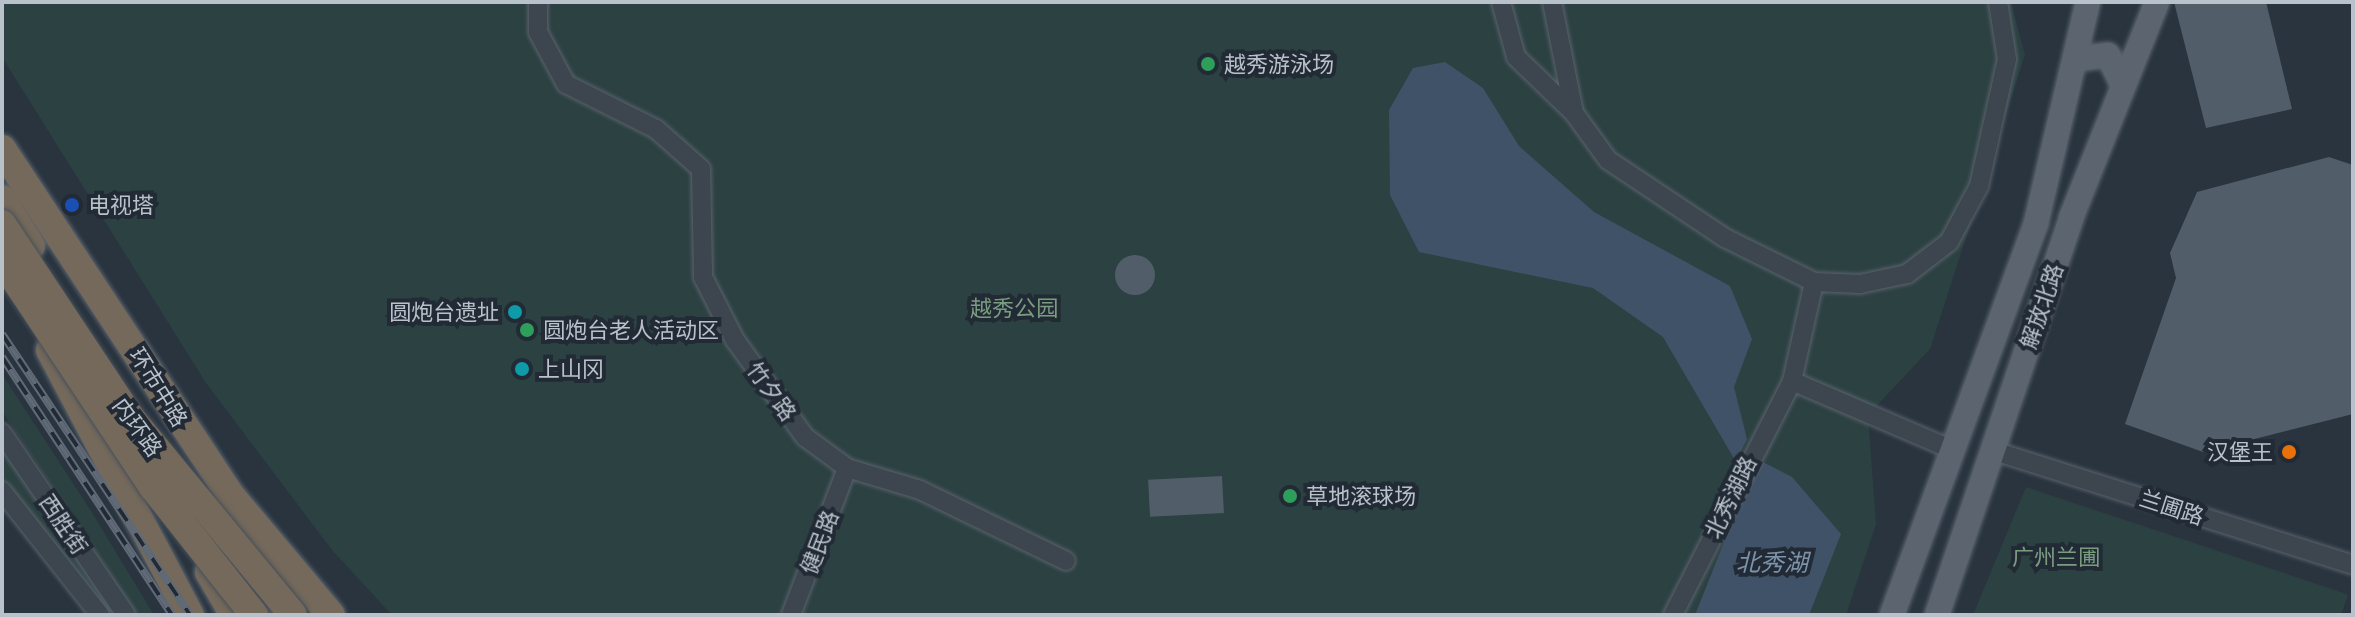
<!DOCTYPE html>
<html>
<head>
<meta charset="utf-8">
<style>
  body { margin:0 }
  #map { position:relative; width:2355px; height:617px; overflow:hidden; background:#29343f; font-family:"IBM Plex Sans","Noto Sans SC",sans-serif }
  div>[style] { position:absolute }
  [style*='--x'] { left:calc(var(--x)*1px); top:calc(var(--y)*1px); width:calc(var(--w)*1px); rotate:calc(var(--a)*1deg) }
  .green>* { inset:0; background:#2c4141 }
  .water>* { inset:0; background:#405267 }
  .building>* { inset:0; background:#525d6a; transform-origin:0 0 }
  .round { border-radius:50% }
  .roads { filter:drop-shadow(0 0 2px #5a636d) drop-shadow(0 0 2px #5a636d) }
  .minor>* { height:18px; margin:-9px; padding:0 9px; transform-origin:9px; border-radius:9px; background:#3d454f }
  .major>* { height:24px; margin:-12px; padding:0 12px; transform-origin:12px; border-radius:12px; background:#5b646f }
  .highway>* { height:28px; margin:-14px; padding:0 14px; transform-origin:14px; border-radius:14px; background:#74695b }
  .rail>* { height:8px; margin-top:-4px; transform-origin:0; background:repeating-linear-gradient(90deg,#212a35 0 15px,#5f6a76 0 30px); box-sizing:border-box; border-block:2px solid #5f6a76 }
  .bridges { filter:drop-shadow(0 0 2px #47505a) drop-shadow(0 0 2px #47505a) }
  .highway-bridge>* { height:28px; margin:-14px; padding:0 14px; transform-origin:14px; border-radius:14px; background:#74695b }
  .dots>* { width:22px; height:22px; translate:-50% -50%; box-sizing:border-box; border:4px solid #212a35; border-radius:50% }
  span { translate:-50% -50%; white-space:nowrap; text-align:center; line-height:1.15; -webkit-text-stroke:8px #212a35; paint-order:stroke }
  .poi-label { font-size:22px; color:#b9c1ca }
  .left { translate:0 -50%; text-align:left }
  .right { translate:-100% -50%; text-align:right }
  .street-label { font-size:22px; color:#b9c1ca }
  .park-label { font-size:22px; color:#7a9d80 }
  .water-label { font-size:24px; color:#7d93aa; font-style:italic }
  .frame { position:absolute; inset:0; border:4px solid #b9c1ca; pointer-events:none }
</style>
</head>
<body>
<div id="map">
  <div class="green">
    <i style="clip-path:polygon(2px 2px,2011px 2px,2025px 55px,1930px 349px,1868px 415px,1876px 524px,1846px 615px,392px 615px,332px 550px,206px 383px,2px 57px)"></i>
    <i style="clip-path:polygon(2px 374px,91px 511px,154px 615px,137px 615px,2px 411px)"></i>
    <i style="clip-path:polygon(2px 441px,121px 615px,108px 615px,2px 483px)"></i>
    <i style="clip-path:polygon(2026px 487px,2338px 591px,2348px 595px,2341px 615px,1973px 615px)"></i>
  </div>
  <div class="water">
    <i style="clip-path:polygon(1445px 62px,1483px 88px,1519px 146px,1594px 212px,1730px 286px,1752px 339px,1734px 387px,1747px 439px,1736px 462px,1663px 337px,1593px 288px,1419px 252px,1390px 195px,1389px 110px,1413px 68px)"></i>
    <i style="clip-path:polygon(1757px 459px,1792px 477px,1841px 534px,1809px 615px,1695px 615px)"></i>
  </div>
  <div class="building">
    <i style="clip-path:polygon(2174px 2px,2266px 2px,2292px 109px,2206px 128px)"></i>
    <i style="clip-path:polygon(2329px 157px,2353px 165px,2353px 414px,2203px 452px,2125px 424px,2176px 278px,2170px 253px,2197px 192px)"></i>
    <i class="round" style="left:1115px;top:255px;width:40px;height:40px"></i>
    <i style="left:1222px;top:476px;width:37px;height:74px;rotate:87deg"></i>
  </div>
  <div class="roads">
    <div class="minor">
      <i style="--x:538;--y:2;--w:30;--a:90"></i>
      <i style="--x:538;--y:32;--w:59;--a:61.7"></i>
      <i style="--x:566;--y:84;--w:101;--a:26.6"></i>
      <i style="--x:656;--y:129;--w:60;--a:41.6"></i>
      <i style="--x:701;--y:169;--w:108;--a:88.9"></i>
      <i style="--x:703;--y:277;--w:71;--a:63.1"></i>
      <i style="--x:735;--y:340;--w:120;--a:54.2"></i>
      <i style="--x:805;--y:437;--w:52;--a:36.4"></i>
      <i style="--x:847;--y:468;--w:76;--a:16.8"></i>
      <i style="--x:920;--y:490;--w:162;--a:25.9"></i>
      <i style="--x:1501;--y:2;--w:57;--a:74.7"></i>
      <i style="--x:1516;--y:57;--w:81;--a:44"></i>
      <i style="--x:1552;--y:2;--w:113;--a:78.8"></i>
      <i style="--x:1574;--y:113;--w:58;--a:54.1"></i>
      <i style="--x:1608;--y:160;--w:141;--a:33.7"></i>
      <i style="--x:1725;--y:238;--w:99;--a:26.3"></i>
      <i style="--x:1814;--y:282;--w:46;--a:2.5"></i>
      <i style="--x:1860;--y:284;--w:48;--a:-12"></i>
      <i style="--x:1907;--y:274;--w:53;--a:-37.3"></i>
      <i style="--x:1949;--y:242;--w:64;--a:-61.8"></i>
      <i style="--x:1979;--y:186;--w:130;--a:-77.6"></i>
      <i style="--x:2007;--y:59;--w:58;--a:-99"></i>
      <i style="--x:1814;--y:282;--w:101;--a:102.5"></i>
      <i style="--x:1792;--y:381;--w:175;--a:23.2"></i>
      <i style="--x:2;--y:433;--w:220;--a:55.7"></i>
      <i style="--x:1991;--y:450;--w:380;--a:17.6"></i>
      <i style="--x:2;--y:491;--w:158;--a:51.7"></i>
      <i style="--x:791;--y:615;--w:157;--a:-69.1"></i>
      <i style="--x:1673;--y:615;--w:263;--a:-63"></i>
    </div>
    <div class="major">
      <i style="--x:2078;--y:59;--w:30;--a:-8"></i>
      <i style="--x:2108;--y:55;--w:34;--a:64"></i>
      <i style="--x:1892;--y:615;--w:418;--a:-69.8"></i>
      <i style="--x:2036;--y:223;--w:227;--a:-76.8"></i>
      <i style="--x:1937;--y:615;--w:419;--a:-71.3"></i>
      <i style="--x:2071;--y:218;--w:232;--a:-68.3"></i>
    </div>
    <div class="highway">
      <i style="--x:2;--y:149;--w:416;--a:56.6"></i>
      <i style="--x:231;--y:496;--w:155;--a:50"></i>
      <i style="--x:2;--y:199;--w:55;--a:58.3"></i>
      <i style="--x:50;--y:350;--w:300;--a:62.2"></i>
      <i style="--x:221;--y:546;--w:86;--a:53"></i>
      <i style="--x:209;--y:572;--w:50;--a:59.8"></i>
    </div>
  </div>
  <div class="rail">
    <i style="--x:2;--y:334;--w:338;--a:56.2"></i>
    <i style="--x:2;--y:357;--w:309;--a:56.6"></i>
  </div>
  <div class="bridges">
    <div class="highway-bridge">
      <i style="--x:2;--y:224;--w:232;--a:56.4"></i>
      <i style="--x:130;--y:417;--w:256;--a:50.5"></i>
      <i style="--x:2;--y:260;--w:273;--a:56.4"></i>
      <i style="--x:153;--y:487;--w:163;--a:51.7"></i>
    </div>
  </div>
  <div class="dots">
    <i style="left:1208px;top:64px;background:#2e9e5b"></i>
    <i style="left:72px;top:205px;background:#1a4fb4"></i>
    <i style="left:515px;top:312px;background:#0f9aa8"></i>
    <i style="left:527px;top:330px;background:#2e9e5b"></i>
    <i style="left:522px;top:369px;background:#0f9aa8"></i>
    <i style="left:2289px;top:452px;background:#e8710a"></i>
    <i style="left:1290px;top:496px;background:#2e9e5b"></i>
  </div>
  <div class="poi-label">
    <span class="left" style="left:1224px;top:64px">越秀游泳场</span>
    <span class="left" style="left:88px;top:205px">电视塔</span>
    <span class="right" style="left:499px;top:312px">圆炮台遗址</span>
    <span class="left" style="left:543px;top:330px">圆炮台老人活动区</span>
    <span class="left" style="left:538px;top:369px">上山冈</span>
    <span class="right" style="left:2273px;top:452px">汉堡王</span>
    <span class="left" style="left:1306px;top:496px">草地滚球场</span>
  </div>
  <div class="street-label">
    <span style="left:2041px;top:306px;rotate:-71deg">解放北路</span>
    <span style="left:159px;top:387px;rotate:58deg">环市中路</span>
    <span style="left:772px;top:391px;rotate:54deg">竹夕路</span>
    <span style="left:138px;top:427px;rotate:54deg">内环路</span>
    <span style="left:1730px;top:497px;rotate:-64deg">北秀湖路</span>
    <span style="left:2172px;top:507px;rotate:18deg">兰圃路</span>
    <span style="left:64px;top:524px;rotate:56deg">西胜街</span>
    <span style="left:819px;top:542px;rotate:-69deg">健民路</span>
  </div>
  <div class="park-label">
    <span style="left:1014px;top:308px">越秀公园</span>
    <span style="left:2056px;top:557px">广州兰圃</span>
  </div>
  <div class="water-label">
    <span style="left:1772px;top:563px">北秀湖</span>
  </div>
  <div class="frame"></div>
</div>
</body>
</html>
